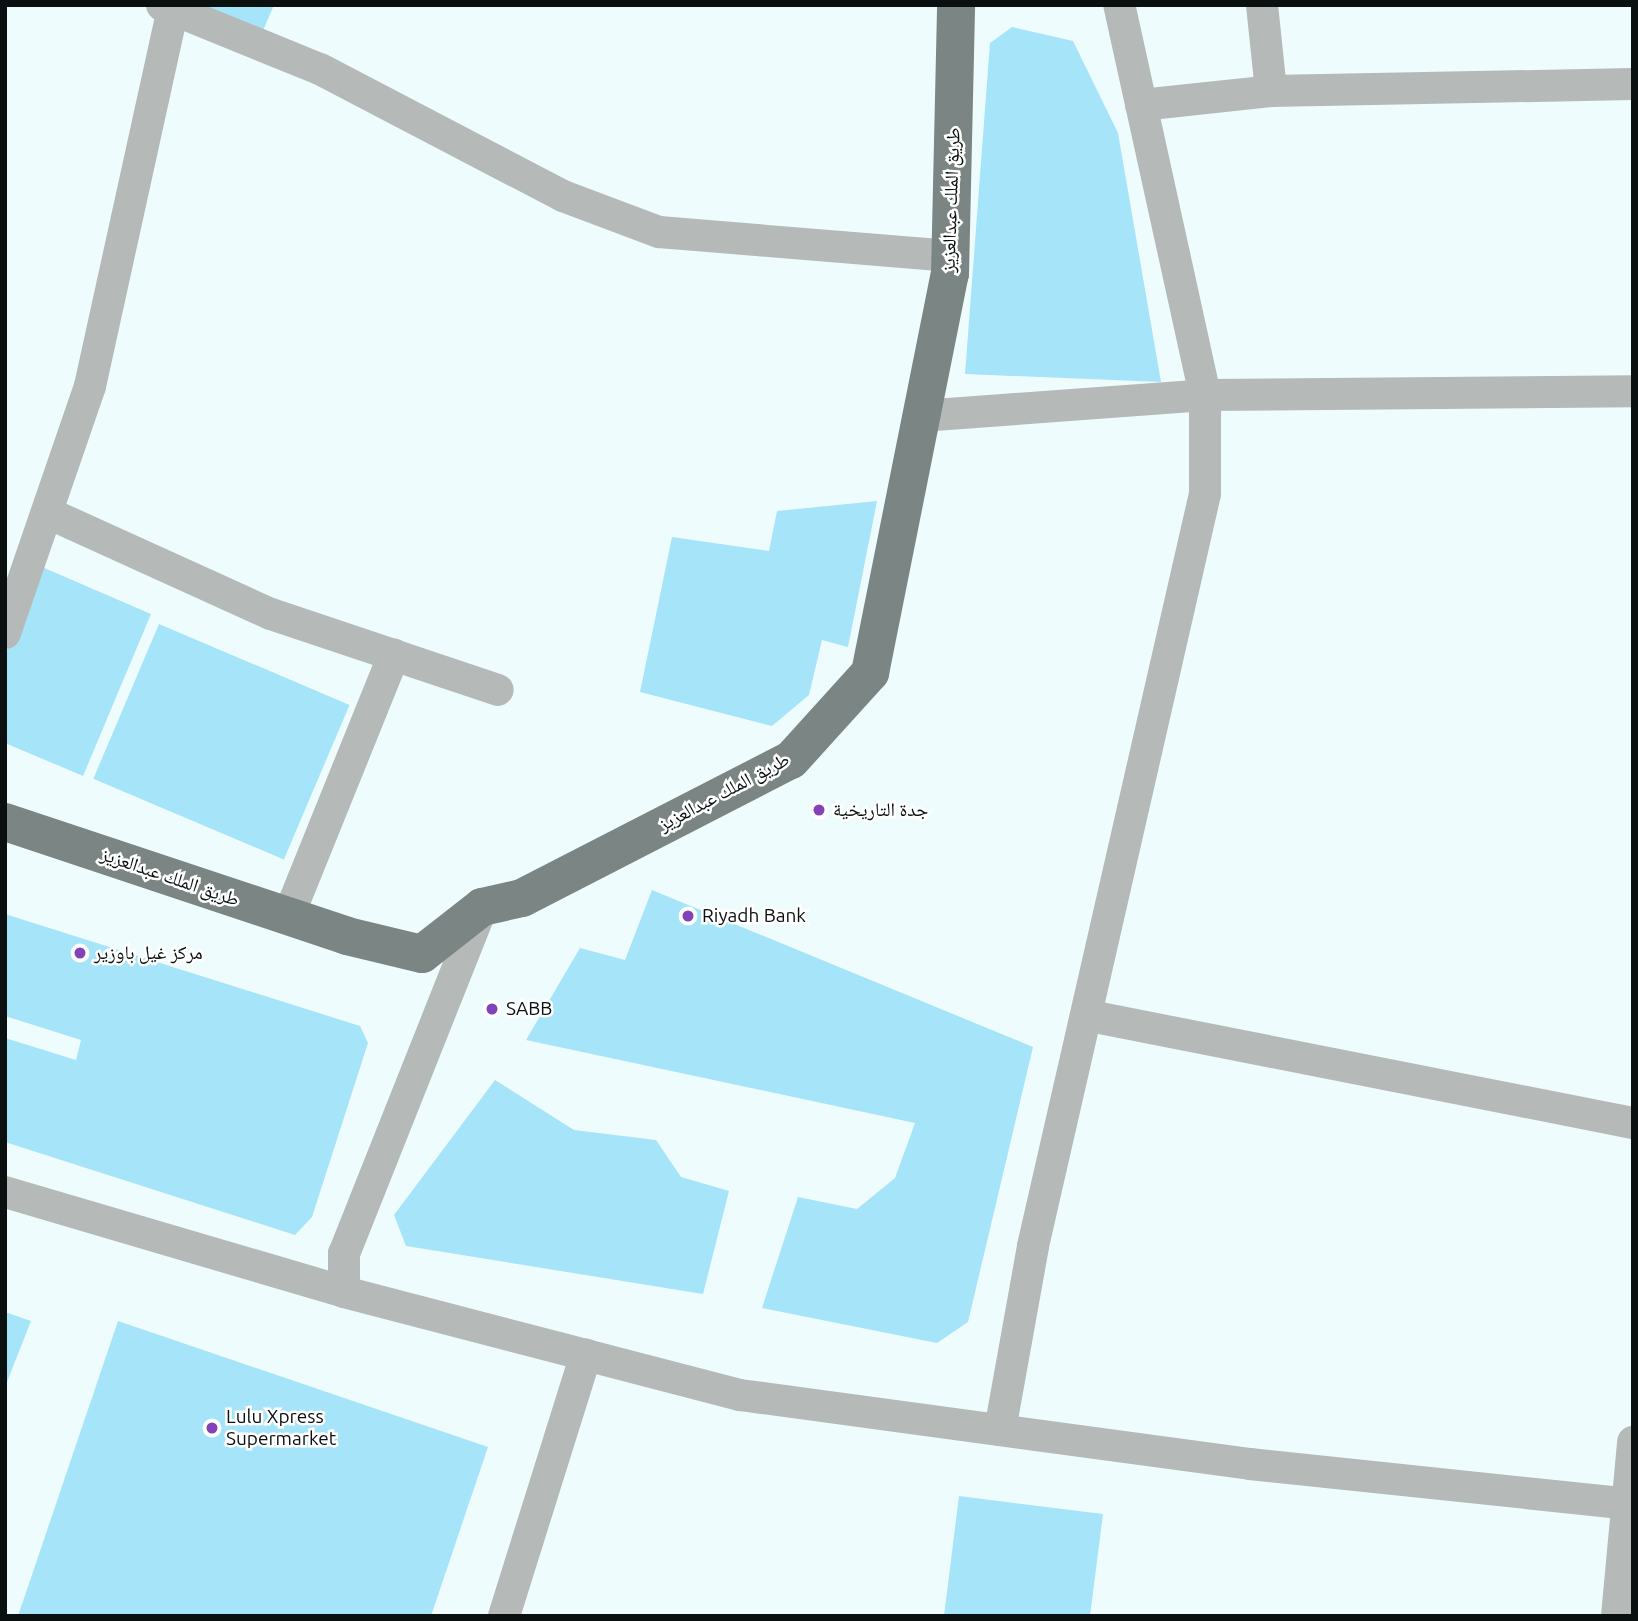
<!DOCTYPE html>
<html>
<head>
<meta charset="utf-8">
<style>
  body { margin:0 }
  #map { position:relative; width:1638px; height:1621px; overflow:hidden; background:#effcfd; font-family:Ubuntu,"Noto Naskh Arabic",sans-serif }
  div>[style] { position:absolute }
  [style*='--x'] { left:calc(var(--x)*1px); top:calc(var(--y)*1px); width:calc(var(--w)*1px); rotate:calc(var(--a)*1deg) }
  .building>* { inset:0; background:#a6e4f9; transform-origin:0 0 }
  .minor>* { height:32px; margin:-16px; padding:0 16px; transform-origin:16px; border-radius:16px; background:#b5bab9 }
  .major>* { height:38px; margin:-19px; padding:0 19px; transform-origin:19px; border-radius:19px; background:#7b8583 }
  .dots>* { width:19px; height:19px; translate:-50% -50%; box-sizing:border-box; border:4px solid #fff; border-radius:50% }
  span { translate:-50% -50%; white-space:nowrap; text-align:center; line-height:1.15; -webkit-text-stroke:5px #fff; paint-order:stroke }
  .street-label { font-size:19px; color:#0a0f0f }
  .poi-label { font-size:19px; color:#0a0f0f }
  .left { translate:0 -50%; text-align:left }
  .frame { position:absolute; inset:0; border:7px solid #0a0f0f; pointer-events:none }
</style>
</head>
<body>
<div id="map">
  <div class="building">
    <i style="clip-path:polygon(200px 5px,274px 5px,262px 33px)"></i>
    <i style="clip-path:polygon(1012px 27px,1073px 41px,1118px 133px,1161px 382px,965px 374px,990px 43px)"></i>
    <i style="clip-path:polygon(877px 501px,848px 647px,822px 640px,809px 695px,772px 726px,640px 692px,672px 537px,769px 551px,777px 511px)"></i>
    <i style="clip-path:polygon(42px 567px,151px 614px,83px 776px,5px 743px,5px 655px)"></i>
    <i style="left:159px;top:624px;width:207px;height:168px;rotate:23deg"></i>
    <i style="clip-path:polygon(652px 890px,1033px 1047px,968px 1322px,937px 1343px,762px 1308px,798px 1197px,857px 1209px,895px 1178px,915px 1123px,526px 1040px,580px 948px,625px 960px)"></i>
    <i style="clip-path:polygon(5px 914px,360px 1026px,368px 1043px,312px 1217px,295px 1235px,5px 1142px,5px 1038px,76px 1060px,81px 1040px,5px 1016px)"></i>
    <i style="clip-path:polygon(495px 1080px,574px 1130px,656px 1140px,681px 1177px,729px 1191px,703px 1294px,406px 1246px,394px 1215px)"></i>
    <i style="clip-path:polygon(5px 1312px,31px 1321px,5px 1387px)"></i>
    <i style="clip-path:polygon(118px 1321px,488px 1447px,431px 1616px,18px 1616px)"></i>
    <i style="clip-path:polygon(959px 1496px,1103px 1514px,1090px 1616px,944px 1616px)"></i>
  </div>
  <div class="minor">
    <i style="--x:162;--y:5;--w:170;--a:22.1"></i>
    <i style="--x:320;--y:69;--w:274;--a:27.6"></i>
    <i style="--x:563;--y:196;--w:103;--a:20.6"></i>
    <i style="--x:659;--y:232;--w:293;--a:4.7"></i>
    <i style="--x:1262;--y:5;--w:86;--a:84"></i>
    <i style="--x:1141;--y:105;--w:131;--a:-6.1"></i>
    <i style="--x:1271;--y:91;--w:362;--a:-1.1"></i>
    <i style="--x:921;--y:416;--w:285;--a:-4.2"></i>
    <i style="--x:1205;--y:395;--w:428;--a:-0.5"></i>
    <i style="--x:48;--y:513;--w:245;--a:24.4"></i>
    <i style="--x:271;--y:614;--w:239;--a:18.5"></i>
    <i style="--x:5;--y:633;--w:261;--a:-71"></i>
    <i style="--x:90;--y:386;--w:386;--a:-77.6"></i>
    <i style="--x:482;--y:907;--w:373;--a:111.7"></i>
    <i style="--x:344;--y:1253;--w:39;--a:90"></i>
    <i style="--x:344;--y:1292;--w:409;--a:14.6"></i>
    <i style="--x:740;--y:1395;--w:515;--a:7.7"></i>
    <i style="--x:1250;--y:1464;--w:385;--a:6"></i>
    <i style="--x:288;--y:917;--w:283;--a:-68"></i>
    <i style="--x:1090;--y:1016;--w:553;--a:11.15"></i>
    <i style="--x:5;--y:1192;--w:353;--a:16.4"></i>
    <i style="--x:1000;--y:1430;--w:187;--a:-79.8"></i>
    <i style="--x:1033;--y:1246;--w:771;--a:-77.12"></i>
    <i style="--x:1205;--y:494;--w:99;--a:-90"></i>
    <i style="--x:1205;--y:395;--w:399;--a:-102.4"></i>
    <i style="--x:504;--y:1616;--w:274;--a:-72.6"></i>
    <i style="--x:1617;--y:1616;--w:175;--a:-84.7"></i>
  </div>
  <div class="major">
    <i style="--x:5;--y:822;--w:360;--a:18.4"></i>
    <i style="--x:347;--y:936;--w:77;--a:13.5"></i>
    <i style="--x:422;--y:954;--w:76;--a:-38.1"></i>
    <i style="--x:482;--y:907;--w:41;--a:-12.7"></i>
    <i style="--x:522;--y:898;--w:302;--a:-27.2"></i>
    <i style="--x:791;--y:760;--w:118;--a:-47.8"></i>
    <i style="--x:870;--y:673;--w:407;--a:-78.7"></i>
    <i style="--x:950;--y:274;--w:269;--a:-88.7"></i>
  </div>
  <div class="dots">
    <i style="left:819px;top:810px;background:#8243b8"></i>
    <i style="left:688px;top:916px;background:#8243b8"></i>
    <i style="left:80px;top:953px;background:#8243b8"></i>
    <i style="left:492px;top:1009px;background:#8243b8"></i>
    <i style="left:212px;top:1428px;background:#8243b8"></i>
  </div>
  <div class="street-label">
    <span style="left:951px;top:200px;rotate:-88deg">طريق الملك عبدالعزيز</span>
    <span style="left:724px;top:792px;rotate:-28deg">طريق الملك عبدالعزيز</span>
    <span style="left:170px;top:877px;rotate:19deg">طريق الملك عبدالعزيز</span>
  </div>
  <div class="poi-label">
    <span class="left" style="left:833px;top:810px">جدة التاريخية</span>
    <span class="left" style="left:702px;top:916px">Riyadh Bank</span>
    <span class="left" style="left:94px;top:953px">مركز غيل باوزير</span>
    <span class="left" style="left:506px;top:1009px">SABB</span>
    <span class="left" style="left:226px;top:1428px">Lulu Xpress<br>Supermarket</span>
  </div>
  <div class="frame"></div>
</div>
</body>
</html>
